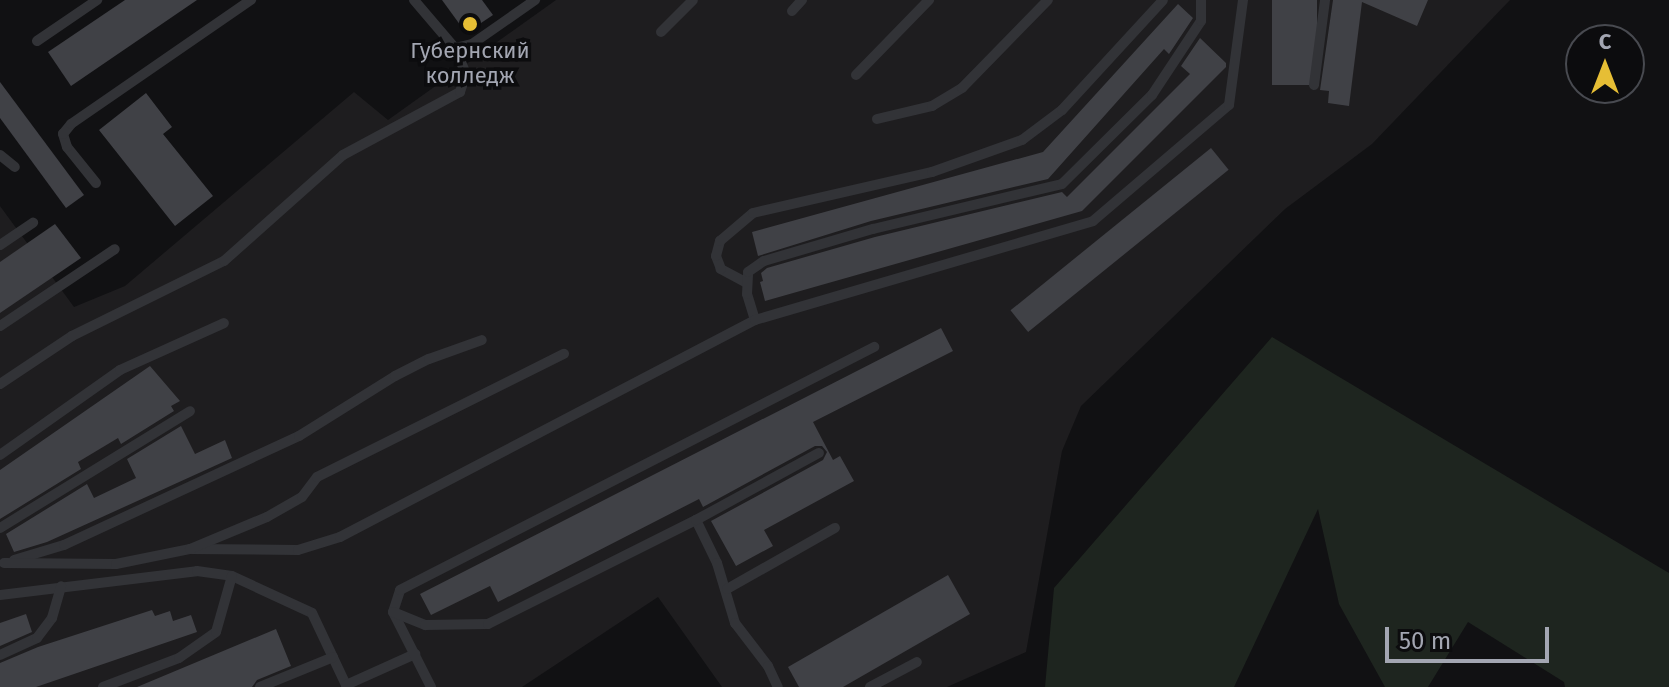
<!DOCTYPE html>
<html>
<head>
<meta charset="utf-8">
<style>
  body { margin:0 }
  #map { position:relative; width:1669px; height:687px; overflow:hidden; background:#111113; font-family:"Fira Sans",sans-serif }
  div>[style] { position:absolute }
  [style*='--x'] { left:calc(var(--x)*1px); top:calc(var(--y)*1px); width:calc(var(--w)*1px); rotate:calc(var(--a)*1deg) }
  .built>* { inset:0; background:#1e1d1f }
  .green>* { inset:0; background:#1e251f }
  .building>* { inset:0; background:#404146; transform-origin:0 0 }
  .service>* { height:10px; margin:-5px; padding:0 5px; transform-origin:5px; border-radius:5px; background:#323337 }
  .dots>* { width:22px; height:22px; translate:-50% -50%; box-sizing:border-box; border:4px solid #0c0c0e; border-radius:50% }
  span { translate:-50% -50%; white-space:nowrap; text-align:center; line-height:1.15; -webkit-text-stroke:7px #0c0c0e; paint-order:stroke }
  .poi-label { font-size:22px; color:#a3a6b2 }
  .north { position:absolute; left:1565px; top:24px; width:80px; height:80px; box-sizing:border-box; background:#0c0c0e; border:2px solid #484a50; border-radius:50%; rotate:0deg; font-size:22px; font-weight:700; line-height:32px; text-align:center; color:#a3a6b2 }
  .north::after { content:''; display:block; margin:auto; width:28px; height:36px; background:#e6be35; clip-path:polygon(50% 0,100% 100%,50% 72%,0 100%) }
  .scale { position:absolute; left:1385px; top:627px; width:164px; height:36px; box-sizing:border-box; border:4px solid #a3a6b2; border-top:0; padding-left:10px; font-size:24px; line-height:28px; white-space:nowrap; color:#a3a6b2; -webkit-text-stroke:6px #0c0c0e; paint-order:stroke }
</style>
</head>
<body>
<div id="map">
  <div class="built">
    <i style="clip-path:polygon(556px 0,1510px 0,1372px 144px,1285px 209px,1081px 406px,1062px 451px,1026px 652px,947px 687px,722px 687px,658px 597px,522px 687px,0 687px,0 206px,74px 307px,125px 286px,354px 92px,388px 120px)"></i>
  </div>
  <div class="green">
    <i style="clip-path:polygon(1272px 337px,1669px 573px,1669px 687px,1565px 687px,1564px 682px,1468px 622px,1428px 687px,1385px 687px,1339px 604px,1318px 509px,1234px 687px,1045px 687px,1054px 588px)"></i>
  </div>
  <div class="building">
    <i style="clip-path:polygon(125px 0,197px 0,71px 86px,48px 52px)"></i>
    <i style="clip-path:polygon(442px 0,482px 0,493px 15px,466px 33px)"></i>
    <i style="left:1272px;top:0;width:45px;height:85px"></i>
    <i style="clip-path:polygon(1333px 0,1428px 0,1417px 26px,1362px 2px,1349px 106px,1328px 103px,1329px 91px,1320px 90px)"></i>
    <i style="clip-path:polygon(1178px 4px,1193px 18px,1169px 54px,1164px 49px,1048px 179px,871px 221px,758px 256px,752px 232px,1043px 152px)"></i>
    <i style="clip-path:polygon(1200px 38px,1226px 63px,1226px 67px,1082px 211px,765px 301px,760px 282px,763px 281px,761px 273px,767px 268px,875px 237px,1062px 192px,1067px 197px,1190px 74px,1181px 66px)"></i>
    <i style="clip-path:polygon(0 82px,84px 195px,66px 208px,0 118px)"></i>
    <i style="clip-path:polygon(146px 93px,172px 127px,163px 134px,213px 196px,175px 226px,99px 130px)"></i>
    <i style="left:1211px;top:148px;width:28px;height:258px;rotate:51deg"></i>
    <i style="clip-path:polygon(55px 224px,81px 258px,0 313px,0 262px)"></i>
    <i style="clip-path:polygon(941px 328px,953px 351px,813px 422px,833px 460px,840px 456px,854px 481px,764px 530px,773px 546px,736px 566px,711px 521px,823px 460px,827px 452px,822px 446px,815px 446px,703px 507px,699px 499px,498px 602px,490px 586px,431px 615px,420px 594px)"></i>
    <i style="clip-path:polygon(150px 366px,180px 401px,171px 406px,174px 411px,121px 444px,118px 438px,78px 462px,81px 469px,0 519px,0 470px)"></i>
    <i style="clip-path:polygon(181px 426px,195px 454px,225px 440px,232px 458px,47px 542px,14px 552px,6px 534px,87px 484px,94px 498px,136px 478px,127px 459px)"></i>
    <i style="clip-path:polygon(948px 575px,970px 614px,843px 687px,799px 687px,788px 667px)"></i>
    <i style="clip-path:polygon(152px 610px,155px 616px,170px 611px,173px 621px,191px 615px,197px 632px,36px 687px,0 687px,0 663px,38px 647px)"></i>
    <i style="clip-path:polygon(26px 614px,32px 632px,0 646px,0 623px)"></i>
    <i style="clip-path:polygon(276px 629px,291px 666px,257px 680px,252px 687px,137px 687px)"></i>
  </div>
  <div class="service">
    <i style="--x:414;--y:0;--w:63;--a:49.5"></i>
    <i style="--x:455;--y:48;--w:17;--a:-13"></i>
    <i style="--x:472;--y:44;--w:77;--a:-34.9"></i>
    <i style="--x:792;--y:11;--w:15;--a:-48"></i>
    <i style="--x:661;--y:32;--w:45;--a:-45"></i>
    <i style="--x:37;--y:41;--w:73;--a:-34.3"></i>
    <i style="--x:856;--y:75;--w:105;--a:-45.8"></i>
    <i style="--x:1314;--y:85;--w:86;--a:-82.6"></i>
    <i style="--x:877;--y:119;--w:57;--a:-13.3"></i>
    <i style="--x:932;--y:106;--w:35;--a:-31"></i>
    <i style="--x:962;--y:88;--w:123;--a:-45.7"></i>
    <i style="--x:0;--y:155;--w:19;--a:39"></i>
    <i style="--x:96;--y:183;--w:46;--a:-128.9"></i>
    <i style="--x:67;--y:147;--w:14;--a:-107"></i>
    <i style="--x:63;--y:134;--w:13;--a:-51"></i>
    <i style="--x:71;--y:124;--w:219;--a:-34.6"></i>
    <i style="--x:0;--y:245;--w:40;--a:-34"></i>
    <i style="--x:747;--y:283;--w:30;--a:-152"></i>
    <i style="--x:721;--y:269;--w:14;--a:-111"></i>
    <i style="--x:716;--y:256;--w:16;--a:-75"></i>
    <i style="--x:720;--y:241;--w:43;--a:-40.3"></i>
    <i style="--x:753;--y:213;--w:184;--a:-12.9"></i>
    <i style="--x:932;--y:172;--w:96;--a:-19.6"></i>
    <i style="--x:1022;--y:140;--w:50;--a:-36.9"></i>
    <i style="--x:1062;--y:110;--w:149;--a:-47.4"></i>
    <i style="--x:755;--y:320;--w:27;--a:-107"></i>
    <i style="--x:747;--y:294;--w:22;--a:-87"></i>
    <i style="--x:748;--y:272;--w:19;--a:-35"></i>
    <i style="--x:764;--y:261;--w:114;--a:-16.4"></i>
    <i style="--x:873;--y:229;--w:194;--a:-13.4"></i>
    <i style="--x:1062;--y:184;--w:127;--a:-44.7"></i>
    <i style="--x:1152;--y:95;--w:89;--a:-56.5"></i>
    <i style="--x:1201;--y:21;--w:21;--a:-90"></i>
    <i style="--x:0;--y:326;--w:138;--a:-33.8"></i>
    <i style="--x:0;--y:384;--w:87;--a:-33.7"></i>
    <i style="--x:72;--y:336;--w:169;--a:-26.3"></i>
    <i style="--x:224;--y:261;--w:159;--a:-41.7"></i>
    <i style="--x:343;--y:155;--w:133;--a:-28.3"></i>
    <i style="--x:460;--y:92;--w:19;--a:-72"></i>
    <i style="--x:466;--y:74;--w:28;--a:-113"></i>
    <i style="--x:0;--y:455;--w:147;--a:-35.3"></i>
    <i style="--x:120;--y:370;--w:114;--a:-24.3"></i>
    <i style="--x:696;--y:520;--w:48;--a:64"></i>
    <i style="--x:717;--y:563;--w:63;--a:73.3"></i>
    <i style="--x:735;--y:623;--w:54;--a:52.5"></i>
    <i style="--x:768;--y:666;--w:23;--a:65"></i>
    <i style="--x:0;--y:528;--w:223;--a:-31.6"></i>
    <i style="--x:190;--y:549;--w:108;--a:0.5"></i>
    <i style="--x:298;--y:550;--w:44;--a:-17.2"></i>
    <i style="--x:340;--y:537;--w:468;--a:-27.6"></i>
    <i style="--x:755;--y:320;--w:352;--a:-16.3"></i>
    <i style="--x:1093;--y:221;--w:179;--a:-40.5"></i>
    <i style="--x:1229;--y:105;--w:106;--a:-82.4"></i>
    <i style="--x:14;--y:560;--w:52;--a:-16.7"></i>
    <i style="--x:64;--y:545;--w:259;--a:-24.9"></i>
    <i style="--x:299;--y:436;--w:113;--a:-32"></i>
    <i style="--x:395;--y:376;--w:38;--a:-27"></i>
    <i style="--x:429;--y:359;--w:56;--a:-19.7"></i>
    <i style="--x:4;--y:563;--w:112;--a:0.5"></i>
    <i style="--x:116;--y:564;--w:76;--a:-11.5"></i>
    <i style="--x:190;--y:549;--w:83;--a:-22.6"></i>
    <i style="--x:267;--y:517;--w:40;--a:-29.7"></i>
    <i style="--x:302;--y:497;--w:25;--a:-53"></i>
    <i style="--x:317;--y:477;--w:276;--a:-26.5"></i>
    <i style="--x:727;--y:589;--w:124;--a:-29.5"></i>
    <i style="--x:0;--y:595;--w:198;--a:-6.9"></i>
    <i style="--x:197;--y:571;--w:35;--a:8"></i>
    <i style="--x:232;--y:576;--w:88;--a:24.8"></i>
    <i style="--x:312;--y:613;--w:82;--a:64.7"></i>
    <i style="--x:393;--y:612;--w:23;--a:-72"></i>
    <i style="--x:400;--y:590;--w:533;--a:-27.14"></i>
    <i style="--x:0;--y:655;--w:41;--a:-24.7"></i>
    <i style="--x:37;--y:638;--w:25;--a:-53"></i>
    <i style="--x:52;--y:618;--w:33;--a:-74"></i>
    <i style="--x:346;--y:685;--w:76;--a:-24.2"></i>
    <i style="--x:103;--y:687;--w:81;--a:-20.9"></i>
    <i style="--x:179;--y:658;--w:45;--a:-35.1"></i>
    <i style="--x:216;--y:632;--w:58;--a:-74.1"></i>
    <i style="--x:260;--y:687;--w:79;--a:-22.3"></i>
    <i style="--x:431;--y:687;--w:84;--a:-116.9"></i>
    <i style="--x:393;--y:612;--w:35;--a:22"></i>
    <i style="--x:425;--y:625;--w:63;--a:-0.9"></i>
    <i style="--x:488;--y:624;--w:233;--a:-26.6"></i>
    <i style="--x:696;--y:520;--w:140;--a:-28.6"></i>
    <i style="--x:870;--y:687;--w:53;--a:-28"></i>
  </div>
  <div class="dots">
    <i style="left:470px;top:24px;background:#e6be35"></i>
  </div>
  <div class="poi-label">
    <span style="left:470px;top:63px">Губернский<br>колледж</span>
  </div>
  <div class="north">С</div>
  <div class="scale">50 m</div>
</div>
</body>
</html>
